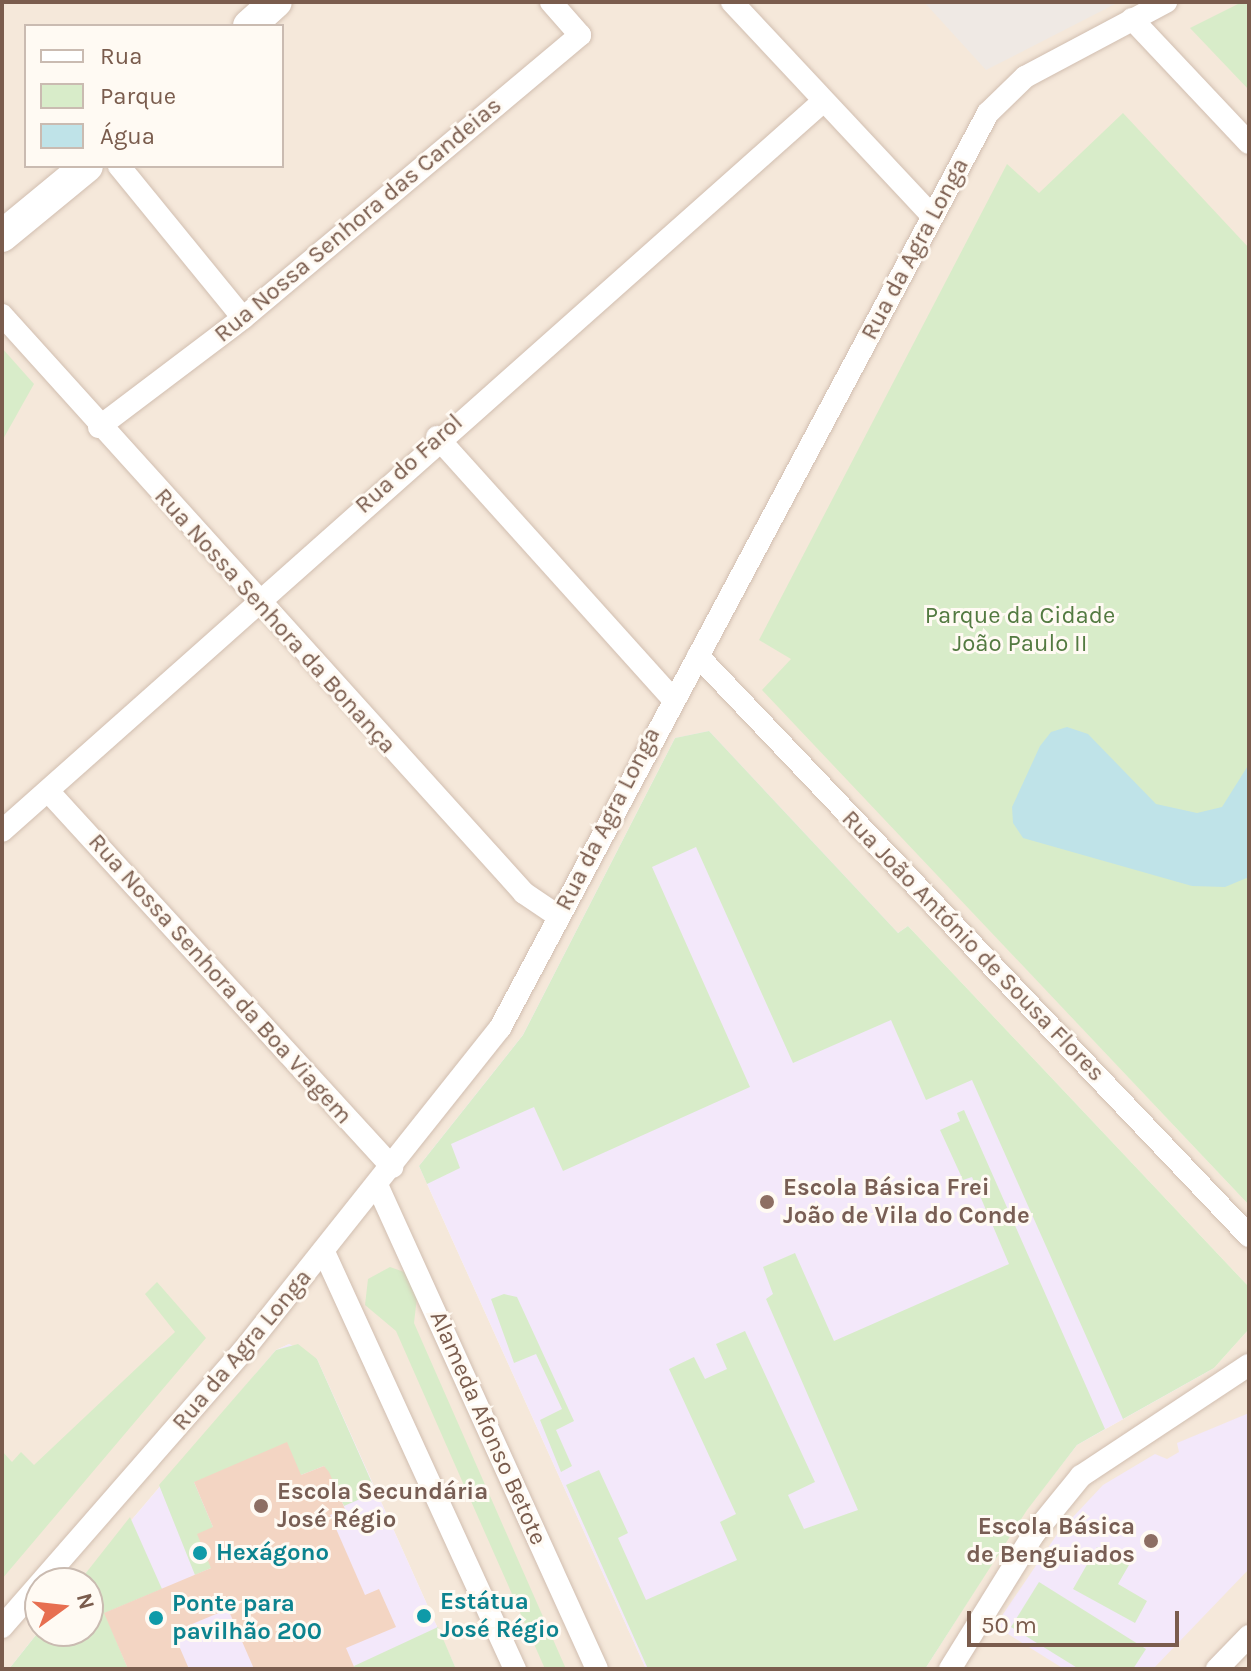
<!DOCTYPE html>
<html>
<head>
<meta charset="utf-8">
<style>
  body { margin:0 }
  #map { position:relative; width:1251px; height:1671px; overflow:hidden; background:#fdf6ec; font-family:Karla,sans-serif }
  div>[style] { position:absolute }
  [style*='--x'] { left:calc(var(--x)*1px); top:calc(var(--y)*1px); width:calc(var(--w)*1px); rotate:calc(var(--a)*1deg) }
  .residential>* { inset:0; background:#f5e8da }
  .industrial>* { inset:0; background:#efe9e4 }
  .education>* { inset:0; background:#f3e8fa }
  .green>* { inset:0; background:#d8ecc9 }
  .water>* { inset:0; background:#bfe3e8 }
  .building>* { inset:0; background:#f3d5c3 }
  .roads { filter:drop-shadow(0 0 2px #d1beb0) drop-shadow(0 0 2px #d1beb0) }
  .street>* { height:22px; margin:-11px; padding:0 11px; transform-origin:11px; border-radius:11px; background:#fff }
  .secondary>* { height:32px; margin:-16px; padding:0 16px; transform-origin:16px; border-radius:16px; background:#fff }
  .dots>* { width:22px; height:22px; translate:-50% -50%; box-sizing:border-box; border:4px solid #fffaf3; border-radius:50% }
  span { translate:-50% -50%; white-space:nowrap; text-align:center; line-height:1.15; -webkit-text-stroke:6px #fffaf3; paint-order:stroke }
  .street-label { font-size:24px; color:#7a5c4d }
  .park-label { font-size:24px; color:#537a41 }
  .education-label { font-size:24px; color:#785e54; font-weight:700 }
  .left { translate:0 -50%; text-align:left }
  .right { translate:-100% -50%; text-align:right }
  .culture-label { font-size:24px; color:#0d838f; font-weight:700 }
  .frame { position:absolute; inset:0; border:4px solid #7a5c4d; pointer-events:none }
  .legend { position:absolute; left:24px; top:24px; width:260px; height:144px; box-sizing:border-box; background:#fffaf3; border:2px solid #cabbb1; margin:0; padding:10px 14px; list-style:none; font-size:24px; color:#7a5c4d }
  .legend li { display:flex; align-items:center; gap:16px; height:40px }
  .legend b { width:40px; border:2px solid #cabbb1 }
  .north { position:absolute; left:24px; top:1567px; width:80px; height:80px; box-sizing:border-box; background:#fffaf3; border:2px solid #cabbb1; border-radius:50%; rotate:75deg; font-size:22px; font-weight:700; line-height:32px; text-align:center; color:#7a5c4d }
  .north::after { content:''; display:block; margin:auto; width:28px; height:36px; background:#e76f51; clip-path:polygon(50% 0,100% 100%,50% 72%,0 100%) }
  .scale { position:absolute; left:967px; top:1611px; width:212px; height:36px; box-sizing:border-box; border:4px solid #7a5c4d; border-top:0; padding-left:10px; font-size:24px; line-height:28px; white-space:nowrap; color:#7a5c4d; -webkit-text-stroke:6px #fffaf3; paint-order:stroke }
</style>
</head>
<body>
<div id="map">
  <div class="residential">
    <i style="clip-path:polygon(evenodd,2px 2px,1249px 2px,1249px 248px,1039px 194px,1007px 165px,792px 659px,763px 690px,1249px 1205px,1249px 1287px,908px 926px,898px 933px,675px 738px,523px 1035px,419px 1166px,646px 1669px,456px 1669px,317px 1359px,289px 1344px,276px 1350px,78px 1583px,40px 1583px,40px 1630px,9px 1669px,2px 1669px,2px 2px,26px 26px,282px 26px,282px 166px,26px 166px,26px 26px)"></i>
    <i style="clip-path:polygon(1249px 1329px,1249px 1669px,925px 1669px,1026px 1510px,1077px 1445px,1214px 1368px)"></i>
  </div>
  <div class="industrial">
    <i style="clip-path:polygon(924px 2px,1119px 2px,986px 70px)"></i>
  </div>
  <div class="education">
    <i style="clip-path:polygon(709px 731px,898px 933px,908px 926px,1214px 1368px,1077px 1445px,1026px 1510px,925px 1669px,646px 1669px,419px 1166px,523px 1035px,675px 738px)"></i>
    <i style="clip-path:polygon(289px 1344px,317px 1359px,456px 1669px,9px 1669px,40px 1630px,88px 1631px,88px 1583px,78px 1583px,276px 1350px)"></i>
    <i style="clip-path:polygon(1249px 1413px,1249px 1569px,1153px 1669px,1064px 1669px,995px 1626px,1058px 1533px,1103px 1485px,1155px 1454px,1167px 1459px,1179px 1452px,1177px 1443px)"></i>
  </div>
  <div class="green">
    <i style="clip-path:polygon(1242px 2px,1249px 2px,1249px 90px,1190px 28px)"></i>
    <i style="clip-path:polygon(1123px 113px,1249px 248px,1249px 1205px,762px 690px,791px 659px,759px 640px,1007px 164px,1039px 193px)"></i>
    <i style="clip-path:polygon(2px 348px,34px 384px,2px 441px)"></i>
    <i style="clip-path:polygon(709px 731px,898px 933px,908px 926px,1249px 1287px,1249px 1329px,1214px 1368px,1123px 1419px,972px 1080px,926px 1100px,891px 1020px,793px 1063px,696px 847px,652px 867px,750px 1087px,563px 1171px,534px 1107px,451px 1144px,460px 1168px,427px 1184px,419px 1166px,523px 1035px,675px 738px)"></i>
    <i style="clip-path:polygon(964px 1110px,1105px 1429px,1077px 1445px,1027px 1510px,925px 1669px,648px 1669px,566px 1485px,599px 1470px,628px 1533px,618px 1538px,646px 1600px,737px 1560px,720px 1522px,736px 1514px,669px 1369px,694px 1357px,705px 1379px,727px 1369px,716px 1344px,745px 1331px,815px 1482px,788px 1495px,804px 1529px,858px 1510px,766px 1299px,773px 1294px,763px 1267px,795px 1253px,834px 1341px,1009px 1264px,972px 1177px,963px 1180px,940px 1130px,960px 1121px,957px 1113px)"></i>
    <i style="clip-path:polygon(390px 1267px,407px 1273px,417px 1297px,414px 1323px,566px 1669px,545px 1669px,396px 1331px,365px 1305px,368px 1279px)"></i>
    <i style="clip-path:polygon(157px 1282px,206px 1338px,2px 1579px,2px 1451px,12px 1462px,21px 1452px,34px 1465px,175px 1332px,145px 1294px)"></i>
    <i style="clip-path:polygon(504px 1294px,517px 1297px,574px 1421px,556px 1430px,572px 1466px,561px 1472px,540px 1420px,562px 1409px,536px 1354px,514px 1363px,491px 1299px)"></i>
    <i style="clip-path:polygon(298px 1344px,317px 1359px,376px 1492px,344px 1506px,324px 1466px,301px 1475px,194px 1482px,213px 1527px,211px 1568px,195px 1575px,159px 1485px,276px 1350px)"></i>
    <i style="clip-path:polygon(130px 1517px,162px 1589px,105px 1613px,128px 1669px,9px 1669px,40px 1630px,88px 1631px,88px 1583px,78px 1583px)"></i>
    <i style="clip-path:polygon(1097px 1547px,1129px 1565px,1118px 1584px,1147px 1601px,1135px 1623px,1073px 1589px)"></i>
    <i style="clip-path:polygon(1039px 1582px,1146px 1649px,1133px 1669px,1079px 1669px,1011px 1627px)"></i>
    <i style="clip-path:polygon(438px 1627px,456px 1669px,355px 1669px,354px 1666px)"></i>
  </div>
  <div class="water">
    <i style="clip-path:polygon(1067px 727px,1088px 734px,1156px 804px,1197px 813px,1222px 807px,1249px 764px,1249px 877px,1225px 887px,1192px 886px,1023px 838px,1013px 823px,1012px 807px,1040px 746px,1051px 732px)"></i>
  </div>
  <div class="building">
    <i style="clip-path:polygon(287px 1442px,301px 1475px,324px 1466px,329px 1472px,345px 1509px,330px 1515px,365px 1595px,379px 1589px,396px 1627px,346px 1648px,355px 1669px,254px 1669px,228px 1609px,173px 1632px,189px 1669px,128px 1669px,104px 1613px,211px 1568px,197px 1534px,213px 1527px,194px 1482px)"></i>
  </div>
  <div class="roads">
    <div class="street">
      <i style="--x:732;--y:2;--w:291;--a:46.9"></i>
      <i style="--x:1132;--y:19;--w:170;--a:46.7"></i>
      <i style="--x:119;--y:166;--w:196;--a:50.8"></i>
      <i style="--x:2;--y:315;--w:779;--a:47.91"></i>
      <i style="--x:524;--y:893;--w:41;--a:34.1"></i>
      <i style="--x:99;--y:427;--w:181;--a:-37.1"></i>
      <i style="--x:243;--y:318;--w:440;--a:-40"></i>
      <i style="--x:580;--y:35;--w:44;--a:-131.3"></i>
      <i style="--x:437;--y:437;--w:350;--a:48"></i>
      <i style="--x:698;--y:656;--w:800;--a:46.47"></i>
      <i style="--x:48;--y:791;--w:510;--a:47.54"></i>
      <i style="--x:2;--y:831;--w:1096;--a:-41.63"></i>
      <i style="--x:378;--y:1187;--w:529;--a:65.57"></i>
      <i style="--x:324;--y:1252;--w:459;--a:65.4"></i>
      <i style="--x:2;--y:1627;--w:366;--a:-48.9"></i>
      <i style="--x:243;--y:1351;--w:413;--a:-51.5"></i>
      <i style="--x:500;--y:1028;--w:1037;--a:-61.93"></i>
      <i style="--x:988;--y:113;--w:52;--a:-44.2"></i>
      <i style="--x:1025;--y:77;--w:160;--a:-28"></i>
      <i style="--x:950;--y:1669;--w:158;--a:-58.2"></i>
      <i style="--x:1033;--y:1535;--w:76;--a:-50.9"></i>
      <i style="--x:1081;--y:1476;--w:201;--a:-33.5"></i>
      <i style="--x:1217;--y:1669;--w:46;--a:-45.9"></i>
    </div>
    <div class="secondary">
      <i style="--x:249;--y:26;--w:36;--a:-42"></i>
      <i style="--x:2;--y:236;--w:110;--a:-39.5"></i>
    </div>
  </div>
  <div class="dots">
    <i style="left:767px;top:1202px;background:#8d6e63"></i>
    <i style="left:261px;top:1506px;background:#8d6e63"></i>
    <i style="left:1151px;top:1541px;background:#8d6e63"></i>
    <i style="left:200px;top:1553px;background:#0f9aa8"></i>
    <i style="left:424px;top:1616px;background:#0f9aa8"></i>
    <i style="left:156px;top:1618px;background:#0f9aa8"></i>
  </div>
  <div class="street-label">
    <span style="left:358px;top:220px;rotate:-40deg">Rua Nossa Senhora das Candeias</span>
    <span style="left:915px;top:249px;rotate:-62deg">Rua da Agra Longa</span>
    <span style="left:409px;top:464px;rotate:-42deg">Rua do Farol</span>
    <span style="left:275px;top:621px;rotate:48deg">Rua Nossa Senhora da Bonança</span>
    <span style="left:608px;top:819px;rotate:-63deg">Rua da Agra Longa</span>
    <span style="left:973px;top:946px;rotate:46deg">Rua João António de Sousa Flores</span>
    <span style="left:220px;top:979px;rotate:48deg">Rua Nossa Senhora da Boa Viagem</span>
    <span style="left:242px;top:1350px;rotate:-50deg">Rua da Agra Longa</span>
    <span style="left:488px;top:1428px;rotate:66deg">Alameda Afonso Betote</span>
  </div>
  <div class="park-label">
    <span style="left:1020px;top:630px">Parque da Cidade<br>João Paulo II</span>
  </div>
  <div class="education-label">
    <span class="left" style="left:783px;top:1202px">Escola Básica Frei<br>João de Vila do Conde</span>
    <span class="left" style="left:277px;top:1506px">Escola Secundária<br>José Régio</span>
    <span class="right" style="left:1135px;top:1541px">Escola Básica<br>de Benguiados</span>
  </div>
  <div class="culture-label">
    <span class="left" style="left:216px;top:1553px">Hexágono</span>
    <span class="left" style="left:440px;top:1616px">Estátua<br>José Régio</span>
    <span class="left" style="left:172px;top:1618px">Ponte para<br>pavilhão 200</span>
  </div>
  <div class="frame"></div>
  <ul class="legend">
  <li><b style="height:10px;background:#fff"></b>Rua</li>
  <li><b style="height:22px;background:#d8ecc9"></b>Parque</li>
  <li><b style="height:22px;background:#bfe3e8"></b>Água</li>
  </ul>
  <div class="north">N</div>
  <div class="scale">50 m</div>
</div>
</body>
</html>
